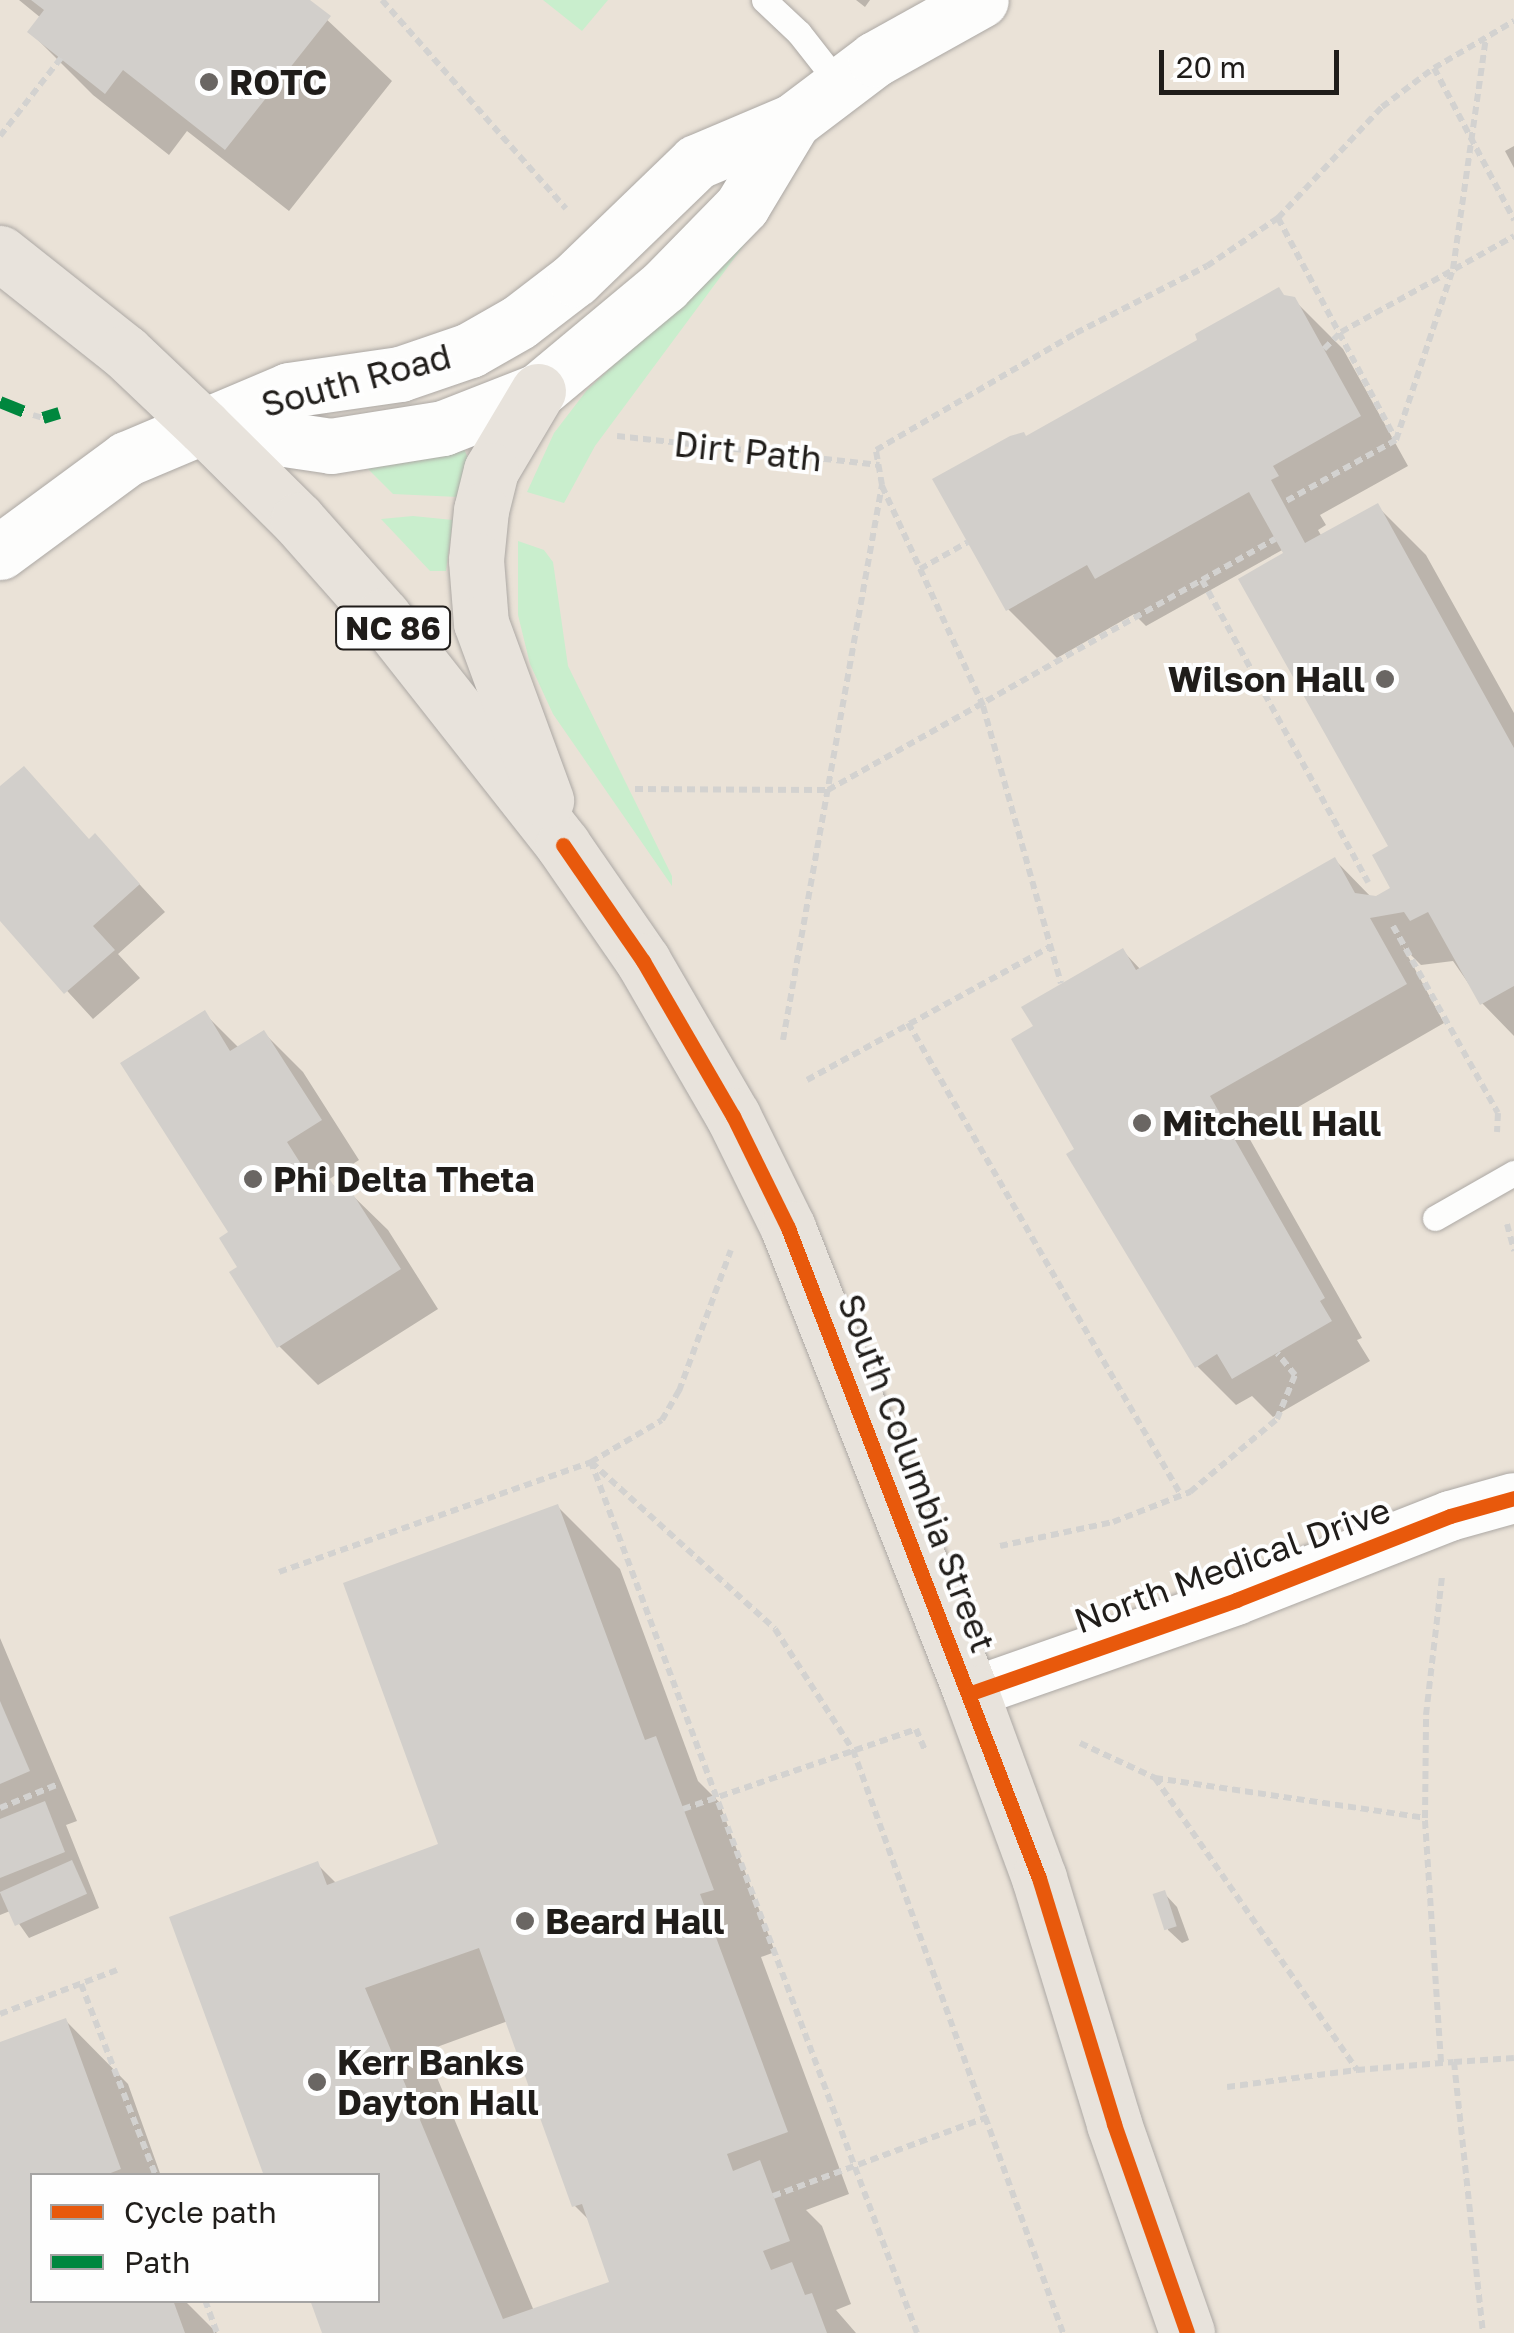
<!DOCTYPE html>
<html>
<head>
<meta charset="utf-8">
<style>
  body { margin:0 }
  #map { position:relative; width:1514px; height:2333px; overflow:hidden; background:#f3efea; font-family:"Golos Text",sans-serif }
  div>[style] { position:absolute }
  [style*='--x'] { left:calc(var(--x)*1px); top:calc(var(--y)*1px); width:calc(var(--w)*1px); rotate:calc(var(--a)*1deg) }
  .built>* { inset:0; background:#eae2d7 }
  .green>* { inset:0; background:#c9eecd }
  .shadow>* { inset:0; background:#0003 }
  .building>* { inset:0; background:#d2cfcb; transform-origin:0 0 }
  .path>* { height:6px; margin-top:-3px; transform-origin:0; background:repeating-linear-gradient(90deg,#d3d2d0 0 8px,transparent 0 13px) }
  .roads { filter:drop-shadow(0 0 2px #aca8a4) drop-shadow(0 0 2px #aca8a4) }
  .service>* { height:25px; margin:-12.5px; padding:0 12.5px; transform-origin:12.5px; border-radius:12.5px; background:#fdfdfc }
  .minor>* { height:50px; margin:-25px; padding:0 25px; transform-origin:25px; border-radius:25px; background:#fdfdfc }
  .secondary>* { height:55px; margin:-27.5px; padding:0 27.5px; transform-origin:27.5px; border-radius:27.5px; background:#fdfdfc }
  .primary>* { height:55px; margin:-27.5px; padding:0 27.5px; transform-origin:27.5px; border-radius:27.5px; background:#e8e3dc }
  .quiet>* { height:12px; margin-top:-6px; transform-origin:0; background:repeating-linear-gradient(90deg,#00873e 0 25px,transparent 0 37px) }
  .cycleway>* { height:15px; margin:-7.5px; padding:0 7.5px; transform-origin:7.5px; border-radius:7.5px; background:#e8590c }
  .dots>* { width:28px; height:28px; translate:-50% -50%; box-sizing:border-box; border:5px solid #fefefe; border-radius:50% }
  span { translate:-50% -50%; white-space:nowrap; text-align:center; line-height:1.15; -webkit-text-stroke:8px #fefefe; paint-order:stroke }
  .shield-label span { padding:2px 8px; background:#fefefe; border:2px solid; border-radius:8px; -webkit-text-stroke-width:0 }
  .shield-label { font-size:32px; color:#201d1a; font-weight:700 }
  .poi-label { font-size:35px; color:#201d1a; font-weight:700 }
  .left { translate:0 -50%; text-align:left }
  .right { translate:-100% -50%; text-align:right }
  .street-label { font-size:35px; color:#201d1a }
  .legend { position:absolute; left:30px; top:2173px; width:350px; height:130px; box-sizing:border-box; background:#fefefe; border:2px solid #a5a4a3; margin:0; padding:12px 18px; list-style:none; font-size:30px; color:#201d1a }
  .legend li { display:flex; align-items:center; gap:20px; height:50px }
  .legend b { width:50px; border:2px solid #a5a4a3 }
  .scale { position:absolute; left:1159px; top:50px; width:180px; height:45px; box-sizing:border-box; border:5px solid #201d1a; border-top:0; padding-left:12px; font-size:30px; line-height:35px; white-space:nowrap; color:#201d1a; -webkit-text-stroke:8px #fefefe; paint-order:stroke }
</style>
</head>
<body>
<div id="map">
  <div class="built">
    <i style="clip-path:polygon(evenodd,0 0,1514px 0,1514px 2333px,0 2333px,0 0,32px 2176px,378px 2176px,378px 2300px,32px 2300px,32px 2176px)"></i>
  </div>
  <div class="green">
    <i style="clip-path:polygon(543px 0,608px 0,582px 31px)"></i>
    <i style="clip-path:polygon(750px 237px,595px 446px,564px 503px,527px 492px,554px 433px,587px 390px)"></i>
    <i style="clip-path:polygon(457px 448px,464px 449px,469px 460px,458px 497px,393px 494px,366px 467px)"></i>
    <i style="clip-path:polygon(413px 516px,453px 520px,446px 571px,430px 571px,381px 519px)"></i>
    <i style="clip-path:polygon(518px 541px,544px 550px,553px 562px,568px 666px,672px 876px,672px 886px,553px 714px,530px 664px,518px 615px)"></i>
  </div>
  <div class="shadow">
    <i style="clip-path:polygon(19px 0,306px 0,392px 81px,289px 211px,187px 131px,169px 155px,93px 95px,30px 32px,41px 18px)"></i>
    <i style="clip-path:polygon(856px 0,870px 0,865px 7px)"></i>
    <i style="clip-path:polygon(1514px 146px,1514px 168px,1505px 151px)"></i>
    <i style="clip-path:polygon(1286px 298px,1293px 299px,1343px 349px,1408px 466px,1320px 515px,1326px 525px,1318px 530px,1322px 537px,1377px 506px,1426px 555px,1514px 713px,1514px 1036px,1482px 1003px,1453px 961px,1421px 965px,1403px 947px,1444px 1023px,1248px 1136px,1362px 1338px,1357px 1340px,1370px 1361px,1273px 1417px,1252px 1396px,1236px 1405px,1197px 1366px,1077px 1150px,1036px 1026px,1123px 951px,1141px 970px,1335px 860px,1372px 898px,1394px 889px,1391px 847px,1284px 549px,1146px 626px,1134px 614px,1057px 658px,1008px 609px,1027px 438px)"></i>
    <i style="clip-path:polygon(0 790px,90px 841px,95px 836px,165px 912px,118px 954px,140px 978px,93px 1019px,0 918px)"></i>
    <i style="clip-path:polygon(204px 1013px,239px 1048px,264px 1033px,303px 1072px,359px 1160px,328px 1180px,344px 1195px,349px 1192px,388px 1230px,438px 1309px,318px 1385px,279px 1346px,240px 1267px,232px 1233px)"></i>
    <i style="clip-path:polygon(evenodd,557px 1506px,620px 1569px,698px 1781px,719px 1802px,775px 1952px,761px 1957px,849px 2194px,806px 2210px,822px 2226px,851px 2304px,836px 2310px,856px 2333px,324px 2333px,378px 2300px,378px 2176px,317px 1864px,337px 1884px,442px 1846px,557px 1506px,508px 2021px,574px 2205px,591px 2222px,613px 2283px,534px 2311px,426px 2051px,508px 2021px)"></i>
    <i style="clip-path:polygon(0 1638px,77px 1821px,66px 1825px,99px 1908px,29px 1938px,10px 1911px,0 1915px)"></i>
    <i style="clip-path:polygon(1164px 1893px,1177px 1907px,1189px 1940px,1182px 1943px,1168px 1930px)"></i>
    <i style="clip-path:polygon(66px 2021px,128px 2084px,161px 2176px,32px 2176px,32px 2300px,184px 2300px,217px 2333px,0 2333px,0 2044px)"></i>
  </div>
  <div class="building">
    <i style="clip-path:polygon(31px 0,310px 0,331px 16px,225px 150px,123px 70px,105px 94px,27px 32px,44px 10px)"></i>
    <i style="clip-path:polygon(1279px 287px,1284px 295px,1295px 297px,1361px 416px,1273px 466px,1279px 476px,1271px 480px,1305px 543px,1378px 503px,1514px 748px,1514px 986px,1480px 1005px,1428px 912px,1410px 921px,1404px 912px,1370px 918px,1407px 984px,1210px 1096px,1325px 1298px,1320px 1301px,1332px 1321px,1232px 1379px,1217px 1354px,1195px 1368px,1066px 1154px,1074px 1149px,1011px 1039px,1033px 1026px,1021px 1007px,1123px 948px,1136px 970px,1335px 857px,1355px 893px,1376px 896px,1390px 888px,1372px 855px,1388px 846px,1238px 579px,1283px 553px,1249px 492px,1095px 579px,1087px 565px,1006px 611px,932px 479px,1010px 436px,1024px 432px,1026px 436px,1197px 340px,1195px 334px)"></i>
    <i style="clip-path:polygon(24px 766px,89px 839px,95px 833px,140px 884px,93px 926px,115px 950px,64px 994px,0 921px,0 786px)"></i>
    <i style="clip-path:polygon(205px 1010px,230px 1051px,264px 1030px,322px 1120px,287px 1142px,313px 1183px,327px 1175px,340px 1195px,349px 1188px,401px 1269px,277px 1348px,229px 1272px,237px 1267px,219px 1238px,228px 1232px,120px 1063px)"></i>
    <i style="clip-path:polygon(evenodd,558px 1504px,645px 1740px,656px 1736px,714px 1890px,700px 1894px,788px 2132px,727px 2154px,733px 2171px,760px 2160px,790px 2241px,763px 2251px,771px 2270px,792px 2262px,805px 2295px,812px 2293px,827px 2333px,322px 2333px,310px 2300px,378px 2300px,378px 2176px,264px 2176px,169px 1917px,318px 1861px,327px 1885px,438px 1844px,343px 1583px,558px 1504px,479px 1948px,572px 2207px,582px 2204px,609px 2282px,503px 2319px,365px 1988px,479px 1948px)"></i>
    <i style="clip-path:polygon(0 1701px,30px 1771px,0 1784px)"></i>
    <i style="clip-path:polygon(45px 1801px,65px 1852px,0 1878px,0 1819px)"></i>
    <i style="left:72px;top:1860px;width:37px;height:79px;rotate:66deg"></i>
    <i style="left:1165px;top:1890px;width:38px;height:13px;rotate:72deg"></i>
    <i style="clip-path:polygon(66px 2018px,121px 2169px,103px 2176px,32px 2176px,32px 2300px,173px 2300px,185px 2333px,0 2333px,0 2042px)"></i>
  </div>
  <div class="path">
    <i style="--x:382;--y:0;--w:278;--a:48.6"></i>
    <i style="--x:1434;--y:68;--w:172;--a:62.2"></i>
    <i style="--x:0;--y:136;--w:99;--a:-52"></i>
    <i style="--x:1278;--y:218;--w:251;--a:62"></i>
    <i style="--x:1396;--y:440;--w:129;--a:150.9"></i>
    <i style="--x:1324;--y:349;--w:24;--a:-45"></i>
    <i style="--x:1341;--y:332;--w:198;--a:-29"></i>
    <i style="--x:33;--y:415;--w:10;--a:17"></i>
    <i style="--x:617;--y:436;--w:264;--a:6.3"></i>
    <i style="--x:1396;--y:440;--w:180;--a:-71.6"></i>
    <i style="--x:1453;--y:269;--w:233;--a:-81.9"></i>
    <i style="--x:882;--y:486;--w:242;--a:65.3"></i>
    <i style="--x:983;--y:706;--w:288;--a:74.3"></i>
    <i style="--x:920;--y:569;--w:55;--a:-29.4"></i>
    <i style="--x:1202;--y:580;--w:345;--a:61.2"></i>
    <i style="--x:635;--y:789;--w:193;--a:0.3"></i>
    <i style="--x:828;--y:790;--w:513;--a:-29.32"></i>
    <i style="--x:1393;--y:926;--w:214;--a:60.7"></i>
    <i style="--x:1498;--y:1113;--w:19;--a:93"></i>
    <i style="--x:908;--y:1023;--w:545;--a:59.96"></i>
    <i style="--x:783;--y:1040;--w:564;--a:-79.89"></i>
    <i style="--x:882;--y:485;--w:36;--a:-100"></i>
    <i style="--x:876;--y:450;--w:232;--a:-30.3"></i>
    <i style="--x:1076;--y:333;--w:147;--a:-27.1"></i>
    <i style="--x:1207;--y:266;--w:86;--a:-34.1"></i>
    <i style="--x:1278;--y:218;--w:152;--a:-46.9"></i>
    <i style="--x:1382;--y:107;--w:65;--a:-36.9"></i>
    <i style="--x:1434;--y:68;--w:93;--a:-30.4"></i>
    <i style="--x:807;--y:1080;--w:277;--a:-28.7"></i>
    <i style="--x:1507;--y:1224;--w:28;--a:75"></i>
    <i style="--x:1000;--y:1546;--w:116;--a:-12"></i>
    <i style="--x:1113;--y:1522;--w:83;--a:-21.3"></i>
    <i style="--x:1190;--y:1492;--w:114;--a:-40"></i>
    <i style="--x:1277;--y:1419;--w:48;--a:-67.8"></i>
    <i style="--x:1295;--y:1375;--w:28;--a:-129"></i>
    <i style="--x:279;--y:1572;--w:331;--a:-19.4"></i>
    <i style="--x:591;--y:1462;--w:82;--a:-30.6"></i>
    <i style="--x:662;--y:1420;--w:34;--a:-60"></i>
    <i style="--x:679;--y:1391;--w:150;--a:-69.8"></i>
    <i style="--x:1080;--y:1743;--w:83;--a:25"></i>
    <i style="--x:1155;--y:1778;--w:273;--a:8.4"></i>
    <i style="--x:1155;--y:1778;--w:355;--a:55.3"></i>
    <i style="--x:1357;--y:2070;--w:97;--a:-4.7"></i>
    <i style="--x:1454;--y:2062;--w:273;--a:83.9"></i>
    <i style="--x:0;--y:1808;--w:61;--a:-22.3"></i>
    <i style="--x:683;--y:1809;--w:246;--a:-18.9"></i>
    <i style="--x:916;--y:1729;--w:25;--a:67"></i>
    <i style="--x:81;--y:1984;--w:206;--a:68.7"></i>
    <i style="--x:0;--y:2014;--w:125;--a:-20.6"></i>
    <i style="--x:1441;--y:2062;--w:245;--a:-93.8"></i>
    <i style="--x:1425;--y:1818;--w:103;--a:-89.4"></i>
    <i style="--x:1426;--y:1715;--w:139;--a:-83.4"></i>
    <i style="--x:1454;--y:2062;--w:60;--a:-3.8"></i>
    <i style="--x:1227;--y:2087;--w:131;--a:-7.5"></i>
    <i style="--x:773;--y:2196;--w:229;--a:-20.2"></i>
    <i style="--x:205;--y:2300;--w:35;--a:70"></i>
    <i style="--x:917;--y:2333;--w:930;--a:-110.52"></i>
    <i style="--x:591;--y:1462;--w:248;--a:42.2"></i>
    <i style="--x:775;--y:1629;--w:144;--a:57.2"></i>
    <i style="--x:853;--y:1750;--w:620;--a:70.19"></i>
  </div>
  <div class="roads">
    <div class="service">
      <i style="--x:764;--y:0;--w:48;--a:43.3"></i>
      <i style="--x:799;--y:33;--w:65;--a:51.9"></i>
      <i style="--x:1435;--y:1218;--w:91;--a:-29.7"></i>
    </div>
    <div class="minor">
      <i style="--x:971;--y:1693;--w:281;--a:-19.3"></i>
      <i style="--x:1236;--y:1600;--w:230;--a:-21.4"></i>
      <i style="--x:1450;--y:1516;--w:66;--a:-15.7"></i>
    </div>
    <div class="secondary">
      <i style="--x:204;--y:427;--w:128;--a:8.5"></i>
      <i style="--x:331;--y:446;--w:113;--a:-9.1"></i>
      <i style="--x:443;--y:428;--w:102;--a:-21.3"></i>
      <i style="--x:538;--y:391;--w:164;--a:-39.8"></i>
      <i style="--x:664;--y:286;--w:112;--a:-45.7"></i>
      <i style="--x:742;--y:206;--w:99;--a:-59"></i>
      <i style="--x:0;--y:552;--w:157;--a:-36.4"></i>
      <i style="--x:126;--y:459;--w:177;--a:-22.9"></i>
      <i style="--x:289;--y:390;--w:112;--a:-8.2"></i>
      <i style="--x:400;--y:374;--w:74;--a:-18.9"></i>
      <i style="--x:470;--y:350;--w:56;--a:-29.7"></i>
      <i style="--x:519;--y:322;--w:71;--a:-37.5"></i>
      <i style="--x:575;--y:279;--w:168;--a:-44"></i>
      <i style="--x:696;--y:162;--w:105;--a:-22.9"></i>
      <i style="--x:793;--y:121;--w:103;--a:-37.1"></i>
      <i style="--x:875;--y:59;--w:121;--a:-29.1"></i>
    </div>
    <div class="primary">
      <i style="--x:0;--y:253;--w:159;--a:38.4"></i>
      <i style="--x:125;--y:352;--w:109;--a:43.5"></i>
      <i style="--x:204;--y:427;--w:132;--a:44.7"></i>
      <i style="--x:298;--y:520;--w:128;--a:48.5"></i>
      <i style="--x:383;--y:616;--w:291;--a:51.8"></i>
      <i style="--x:563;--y:845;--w:141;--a:55.4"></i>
      <i style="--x:643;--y:961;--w:179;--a:59.9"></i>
      <i style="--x:733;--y:1116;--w:125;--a:63.8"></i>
      <i style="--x:788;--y:1228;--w:500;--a:68.5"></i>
      <i style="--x:971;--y:1693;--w:197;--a:69.8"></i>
      <i style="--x:1039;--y:1878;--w:257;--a:73"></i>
      <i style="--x:1114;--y:2124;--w:221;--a:70.7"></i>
      <i style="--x:538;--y:391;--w:92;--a:120.7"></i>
      <i style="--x:491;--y:470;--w:41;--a:104"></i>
      <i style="--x:481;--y:510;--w:50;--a:95.7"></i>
      <i style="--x:476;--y:560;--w:63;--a:85.5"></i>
      <i style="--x:481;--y:623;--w:189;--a:69.8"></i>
    </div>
  </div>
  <div class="quiet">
    <i style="--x:0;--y:402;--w:35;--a:22"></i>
    <i style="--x:43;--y:418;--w:17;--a:-17"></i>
  </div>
  <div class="cycleway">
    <i style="--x:563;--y:845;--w:141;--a:55.4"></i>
    <i style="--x:643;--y:961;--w:179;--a:59.9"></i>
    <i style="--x:733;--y:1116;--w:125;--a:63.8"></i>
    <i style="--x:788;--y:1228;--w:697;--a:68.89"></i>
    <i style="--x:1039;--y:1878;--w:257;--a:73"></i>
    <i style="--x:1114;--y:2124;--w:221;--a:70.7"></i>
    <i style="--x:971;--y:1693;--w:281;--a:-19.3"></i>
    <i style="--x:1236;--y:1600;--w:230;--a:-21.4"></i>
    <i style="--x:1450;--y:1516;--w:66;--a:-15.7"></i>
  </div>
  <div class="dots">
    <i style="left:209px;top:82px;background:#6a6663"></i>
    <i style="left:1385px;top:679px;background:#6a6663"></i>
    <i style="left:1142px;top:1123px;background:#6a6663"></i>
    <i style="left:253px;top:1179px;background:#6a6663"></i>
    <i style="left:525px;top:1921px;background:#6a6663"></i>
    <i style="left:317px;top:2082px;background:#6a6663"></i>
  </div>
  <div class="shield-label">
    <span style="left:393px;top:628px">NC 86</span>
  </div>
  <div class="poi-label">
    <span class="left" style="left:229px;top:82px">ROTC</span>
    <span class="right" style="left:1365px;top:679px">Wilson Hall</span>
    <span class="left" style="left:1162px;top:1123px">Mitchell Hall</span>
    <span class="left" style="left:273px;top:1179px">Phi Delta Theta</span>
    <span class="left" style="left:545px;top:1921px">Beard Hall</span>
    <span class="left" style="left:337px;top:2082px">Kerr Banks<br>Dayton Hall</span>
  </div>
  <div class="street-label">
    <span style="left:356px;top:380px;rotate:-15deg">South Road</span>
    <span style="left:748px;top:451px;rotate:6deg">Dirt Path</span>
    <span style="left:917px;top:1473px;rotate:69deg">South Columbia Street</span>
    <span style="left:1232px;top:1565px;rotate:-20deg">North Medical Drive</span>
  </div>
  <ul class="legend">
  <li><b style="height:12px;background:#e8590c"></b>Cycle path</li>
  <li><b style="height:12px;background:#00873e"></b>Path</li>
  </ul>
  <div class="scale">20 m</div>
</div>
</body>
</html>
